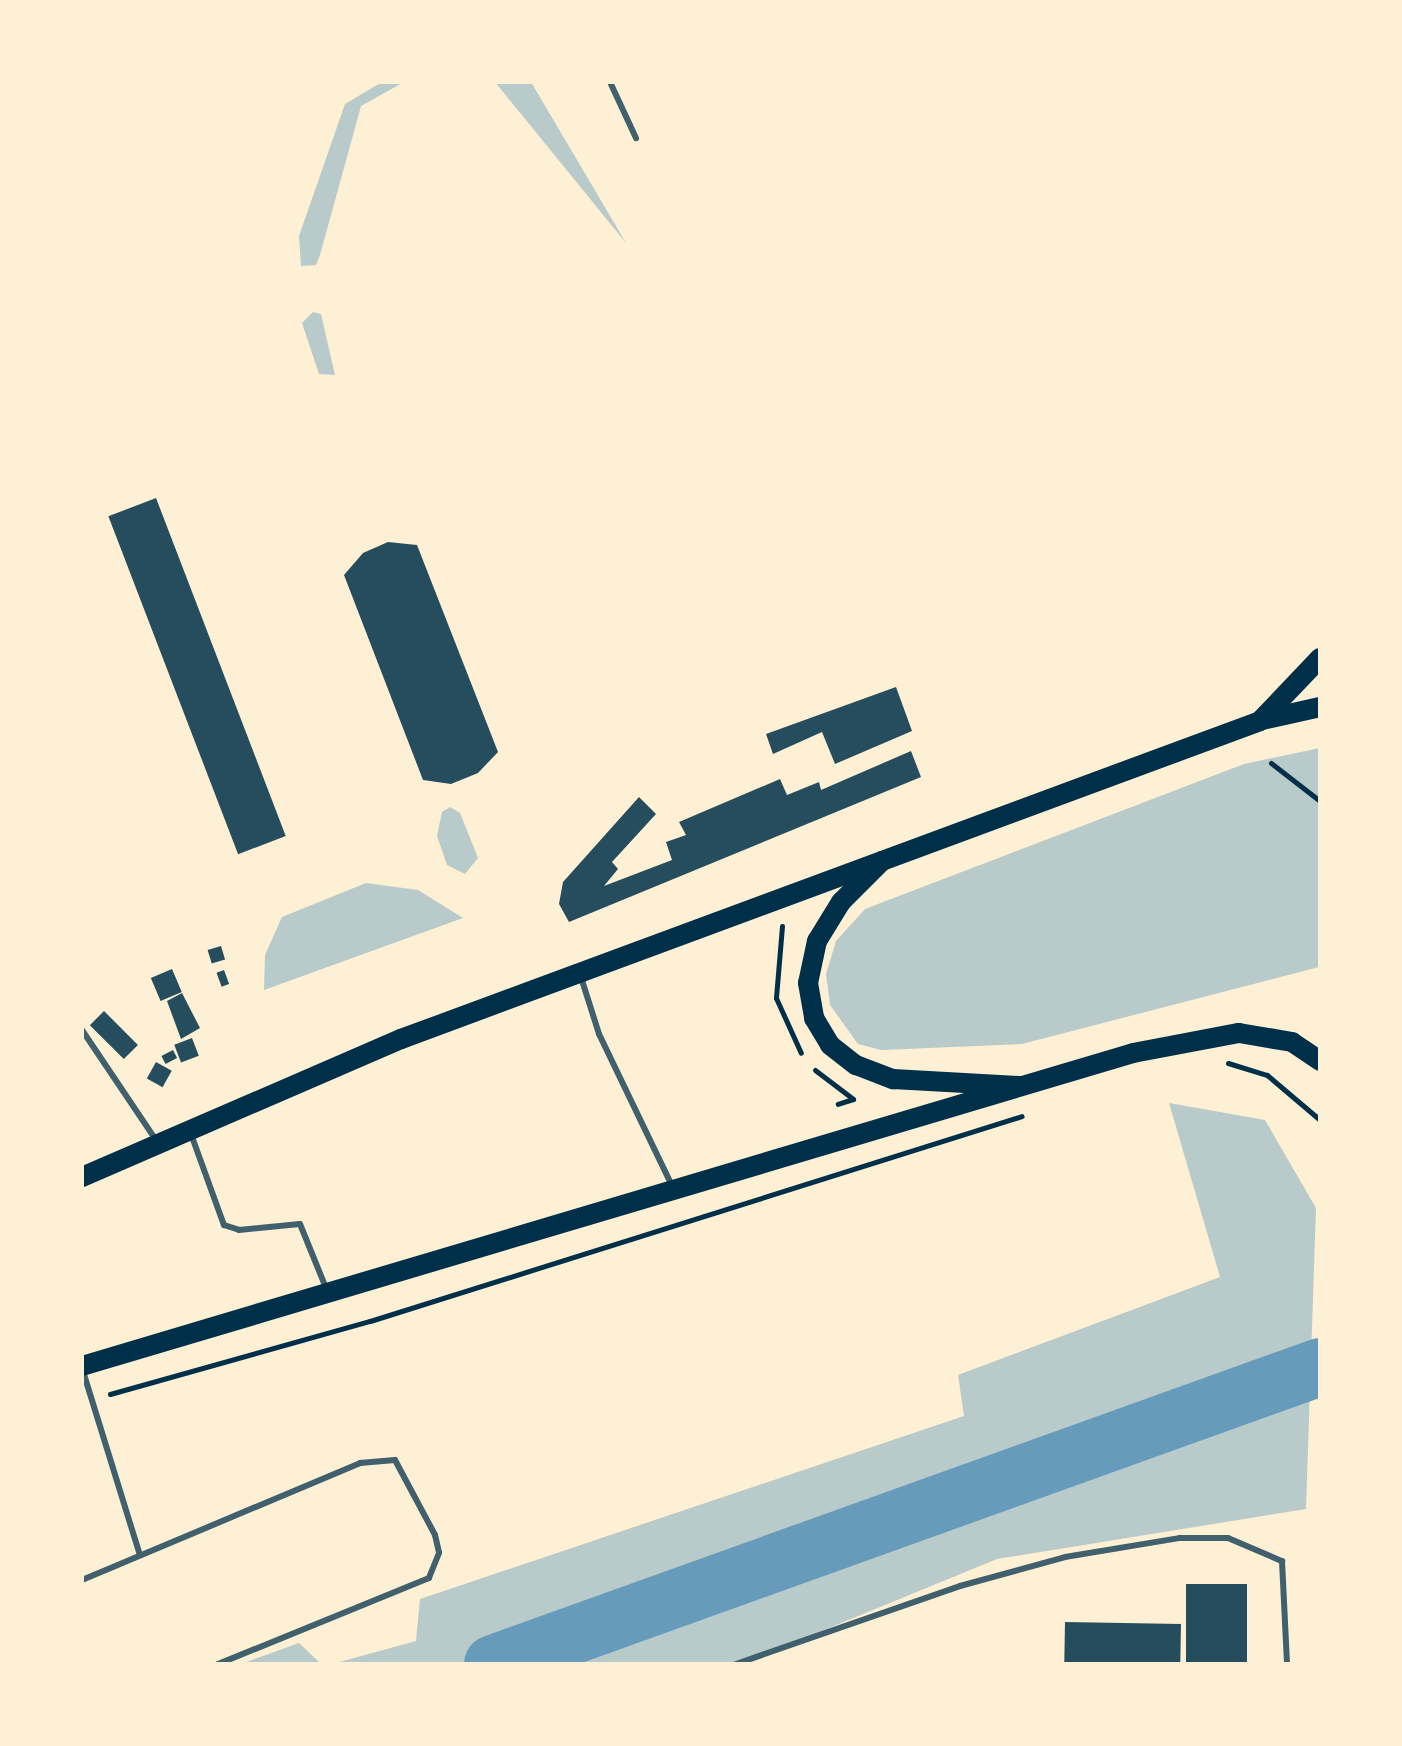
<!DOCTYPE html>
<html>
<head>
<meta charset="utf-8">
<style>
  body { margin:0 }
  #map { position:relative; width:1402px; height:1746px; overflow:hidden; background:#fdf0d5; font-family:Rubik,sans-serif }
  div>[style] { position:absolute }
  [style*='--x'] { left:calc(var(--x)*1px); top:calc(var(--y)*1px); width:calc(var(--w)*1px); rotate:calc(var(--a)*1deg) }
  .green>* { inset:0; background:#b9caca }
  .river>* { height:58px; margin:-29px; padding:0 29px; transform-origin:29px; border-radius:29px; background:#669bbc }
  .building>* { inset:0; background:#264d5e; transform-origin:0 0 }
  .path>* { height:5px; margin:-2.5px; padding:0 2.5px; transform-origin:2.5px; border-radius:2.5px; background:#003049 }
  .service>* { height:6px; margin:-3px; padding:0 3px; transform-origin:3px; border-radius:3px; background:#3f606c }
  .primary>* { height:20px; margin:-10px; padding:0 10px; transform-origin:10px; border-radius:10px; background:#003049 }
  span { translate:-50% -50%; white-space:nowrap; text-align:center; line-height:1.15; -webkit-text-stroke:8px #fdf0d5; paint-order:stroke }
  .frame { position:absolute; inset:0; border:84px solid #fdf0d5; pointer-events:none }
</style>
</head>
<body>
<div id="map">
  <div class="green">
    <i style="clip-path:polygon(382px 82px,404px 82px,361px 106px,320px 255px,316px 265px,301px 266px,299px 236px,345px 104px)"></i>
    <i style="clip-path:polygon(495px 82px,531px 82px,626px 243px)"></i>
    <i style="clip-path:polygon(313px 312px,321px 314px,335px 375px,319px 374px,302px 323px)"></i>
    <i style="clip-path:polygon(1320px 748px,1319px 967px,1022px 1044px,881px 1050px,858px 1044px,830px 1005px,826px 974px,836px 941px,865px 909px,1244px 764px)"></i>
    <i style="clip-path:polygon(450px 807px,460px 813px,478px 858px,465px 874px,447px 865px,437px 836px,442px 812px)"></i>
    <i style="clip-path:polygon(366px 883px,418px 890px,463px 918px,264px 990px,265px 955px,282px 917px)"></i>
    <i style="clip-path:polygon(1169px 1103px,1265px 1120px,1316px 1208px,1306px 1509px,997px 1559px,741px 1664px,332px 1664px,416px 1641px,420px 1599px,964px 1416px,958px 1375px,1220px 1277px)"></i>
    <i style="clip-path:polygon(299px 1643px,321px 1664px,241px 1664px)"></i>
  </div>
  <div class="river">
    <i style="--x:493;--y:1664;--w:879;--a:-19.75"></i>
  </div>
  <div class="building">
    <i style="left:156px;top:498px;width:362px;height:51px;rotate:69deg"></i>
    <i style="clip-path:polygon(388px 542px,417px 545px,498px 752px,478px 773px,451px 784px,423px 780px,344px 575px,363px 553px)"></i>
    <i style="clip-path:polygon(896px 687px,912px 731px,835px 764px,822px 732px,773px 754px,766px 734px)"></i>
    <i style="clip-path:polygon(911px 751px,921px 777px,569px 922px,559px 904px,563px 882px,639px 797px,656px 814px,612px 862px,618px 869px,604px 886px,672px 860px,666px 842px,686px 835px,679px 822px,780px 779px,787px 795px,819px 782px,821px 790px)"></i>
    <i style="left:221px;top:946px;width:14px;height:14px;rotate:73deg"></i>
    <i style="left:172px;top:969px;width:25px;height:23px;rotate:67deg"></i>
    <i style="left:224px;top:970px;width:15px;height:8px;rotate:70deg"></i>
    <i style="clip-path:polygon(182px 993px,200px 1028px,181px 1039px,167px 1001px)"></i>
    <i style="left:104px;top:1011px;width:48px;height:20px;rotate:45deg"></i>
    <i style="left:192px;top:1038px;width:19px;height:19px;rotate:69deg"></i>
    <i style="left:173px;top:1050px;width:9px;height:13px;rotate:63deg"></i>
    <i style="left:156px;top:1062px;width:18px;height:19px;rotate:29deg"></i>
    <i style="left:1186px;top:1584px;width:61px;height:80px"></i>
    <i style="left:1065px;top:1622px;width:116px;height:42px;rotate:1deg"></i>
  </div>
  <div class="path">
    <i style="--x:1271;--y:763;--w:62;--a:37.8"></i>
    <i style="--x:782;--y:926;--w:72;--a:94.8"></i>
    <i style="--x:776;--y:998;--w:60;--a:65.6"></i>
    <i style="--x:1228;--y:1063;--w:41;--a:17.1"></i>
    <i style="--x:1267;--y:1075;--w:70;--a:40.3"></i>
    <i style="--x:815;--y:1070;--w:48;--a:37.3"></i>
    <i style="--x:853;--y:1099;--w:16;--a:162"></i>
    <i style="--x:110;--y:1394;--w:270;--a:-15.7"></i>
    <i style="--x:370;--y:1321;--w:683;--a:-17.45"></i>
  </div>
  <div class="service">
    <i style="--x:610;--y:82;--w:62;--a:65.1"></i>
    <i style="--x:580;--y:974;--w:63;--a:72.4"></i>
    <i style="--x:599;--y:1034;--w:171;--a:64.3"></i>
    <i style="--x:82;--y:1030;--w:133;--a:56.1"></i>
    <i style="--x:191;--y:1134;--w:97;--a:70.1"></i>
    <i style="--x:224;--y:1225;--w:16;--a:18"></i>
    <i style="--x:239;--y:1230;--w:61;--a:-5.6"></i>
    <i style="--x:300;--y:1224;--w:69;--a:67.9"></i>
    <i style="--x:82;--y:1368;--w:196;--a:72.8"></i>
    <i style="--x:82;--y:1580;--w:302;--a:-22.8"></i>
    <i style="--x:360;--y:1463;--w:35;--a:-5"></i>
    <i style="--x:395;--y:1460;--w:85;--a:61.9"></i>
    <i style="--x:435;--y:1535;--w:18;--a:77"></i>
    <i style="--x:439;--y:1553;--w:27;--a:112"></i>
    <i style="--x:429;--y:1578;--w:228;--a:157.8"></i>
    <i style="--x:736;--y:1664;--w:237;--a:-19.2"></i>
    <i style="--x:960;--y:1586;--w:109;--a:-15.4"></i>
    <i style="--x:1065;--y:1557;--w:117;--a:-9.4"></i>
    <i style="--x:1180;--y:1538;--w:48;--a:0"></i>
    <i style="--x:1228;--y:1538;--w:59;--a:23.1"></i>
    <i style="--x:1282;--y:1561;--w:103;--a:87.2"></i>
  </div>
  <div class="primary">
    <i style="--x:1262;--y:720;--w:59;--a:-12.6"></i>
    <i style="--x:882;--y:861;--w:58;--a:135"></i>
    <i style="--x:841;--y:902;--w:46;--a:121.6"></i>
    <i style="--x:817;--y:941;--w:43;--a:102.1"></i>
    <i style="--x:808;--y:983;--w:36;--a:80"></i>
    <i style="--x:814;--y:1018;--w:31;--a:59"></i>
    <i style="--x:830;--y:1045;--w:33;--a:38"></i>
    <i style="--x:856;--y:1065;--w:40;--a:21"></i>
    <i style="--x:893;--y:1079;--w:126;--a:3.2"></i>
    <i style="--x:82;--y:1177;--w:348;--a:-23.4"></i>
    <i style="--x:401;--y:1039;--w:916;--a:-20.31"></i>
    <i style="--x:1260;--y:721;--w:87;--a:-46.4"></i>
    <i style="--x:82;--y:1366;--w:1097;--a:-16.58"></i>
    <i style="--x:1133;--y:1053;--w:108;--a:-10.7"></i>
    <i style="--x:1239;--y:1033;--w:54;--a:9.6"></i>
    <i style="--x:1292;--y:1042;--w:34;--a:34"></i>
  </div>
  <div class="frame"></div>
</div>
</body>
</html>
